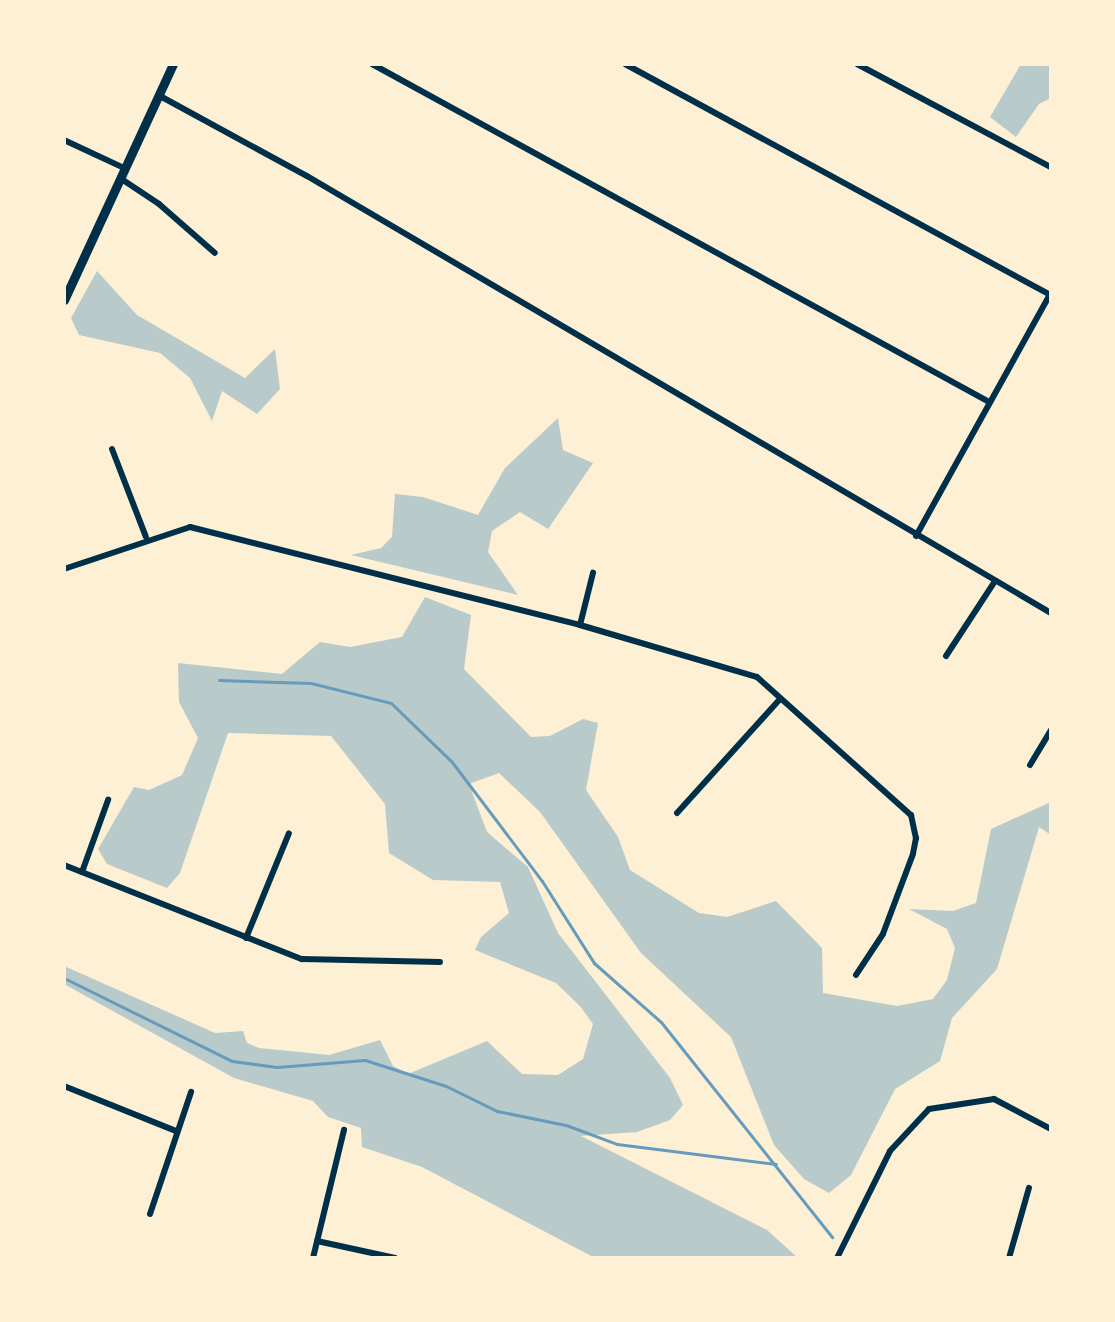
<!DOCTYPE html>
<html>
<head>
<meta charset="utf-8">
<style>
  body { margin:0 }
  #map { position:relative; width:1115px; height:1322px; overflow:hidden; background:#fdf0d5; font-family:"IBM Plex Sans",sans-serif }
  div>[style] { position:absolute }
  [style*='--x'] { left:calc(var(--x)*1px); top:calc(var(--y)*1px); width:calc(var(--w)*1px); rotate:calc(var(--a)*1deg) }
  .green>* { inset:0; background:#b9caca }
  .stream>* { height:3px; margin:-1.5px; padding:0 1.5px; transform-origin:1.5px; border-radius:1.5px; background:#669bbc }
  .minor>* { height:6px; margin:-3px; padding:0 3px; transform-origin:3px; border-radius:3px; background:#003049 }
  .secondary>* { height:9px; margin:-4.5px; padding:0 4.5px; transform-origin:4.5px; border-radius:4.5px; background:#003049 }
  span { translate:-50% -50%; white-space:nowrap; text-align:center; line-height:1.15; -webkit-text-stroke:8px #fdf0d5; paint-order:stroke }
  .frame { position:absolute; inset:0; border:66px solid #fdf0d5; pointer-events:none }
</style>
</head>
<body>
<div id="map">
  <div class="green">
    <i style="clip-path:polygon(1021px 64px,1051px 64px,1051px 98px,1039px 104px,1016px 137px,990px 117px)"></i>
    <i style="clip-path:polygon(97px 271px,137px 315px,245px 378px,275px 349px,280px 389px,257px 414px,222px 391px,212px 421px,190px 378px,160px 353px,79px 335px,71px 318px)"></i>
    <i style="clip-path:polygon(558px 418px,563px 450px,593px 463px,548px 529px,520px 512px,492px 531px,488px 552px,518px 595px,351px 555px,381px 548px,392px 537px,395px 494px,423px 497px,478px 515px,505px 468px)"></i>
    <i style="clip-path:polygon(425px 597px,471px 615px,464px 669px,531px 737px,550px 736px,583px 719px,598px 723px,586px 790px,618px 837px,630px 870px,699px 913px,727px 917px,776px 901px,822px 948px,823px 993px,897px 1006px,933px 999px,947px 980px,955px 948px,947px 929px,909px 909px,953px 911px,976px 903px,991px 829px,1051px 802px,1051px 835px,1039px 827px,997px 969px,952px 1018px,940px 1061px,895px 1089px,851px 1175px,829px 1193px,804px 1179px,774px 1145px,731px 1037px,641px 953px,540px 812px,499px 773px,469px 784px,487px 832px,528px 867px,558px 933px,670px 1078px,683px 1105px,670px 1120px,637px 1132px,581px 1136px,767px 1230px,798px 1258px,595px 1258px,422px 1167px,362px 1147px,361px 1128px,328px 1117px,313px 1101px,234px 1078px,64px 984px,64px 966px,215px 1033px,243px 1031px,247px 1043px,259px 1048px,329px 1055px,380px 1040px,393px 1066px,408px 1074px,487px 1041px,522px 1074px,558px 1075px,583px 1059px,593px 1024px,580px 1006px,556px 983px,475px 950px,481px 937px,509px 913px,500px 882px,433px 880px,389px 853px,385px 804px,331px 736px,228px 733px,180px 873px,167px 888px,107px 864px,98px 849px,134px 787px,149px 790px,182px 775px,198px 738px,179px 702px,178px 663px,282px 674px,320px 642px,350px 647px,402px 637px)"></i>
  </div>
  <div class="stream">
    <i style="--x:219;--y:680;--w:92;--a:1.9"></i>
    <i style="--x:311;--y:683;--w:82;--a:14"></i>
    <i style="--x:391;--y:703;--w:85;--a:44"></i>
    <i style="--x:452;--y:762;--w:149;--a:52.9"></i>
    <i style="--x:542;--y:881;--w:97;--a:57.6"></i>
    <i style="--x:594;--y:963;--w:89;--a:41.4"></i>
    <i style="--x:661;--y:1022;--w:275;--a:51.5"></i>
    <i style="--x:64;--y:978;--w:187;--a:26.3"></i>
    <i style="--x:232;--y:1061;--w:45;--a:7.6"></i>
    <i style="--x:277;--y:1067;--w:88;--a:-4.5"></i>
    <i style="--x:365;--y:1060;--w:85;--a:17.8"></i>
    <i style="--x:446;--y:1086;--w:57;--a:26.1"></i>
    <i style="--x:497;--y:1111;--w:70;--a:11.5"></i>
    <i style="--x:566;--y:1125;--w:54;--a:20.4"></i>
    <i style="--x:617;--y:1144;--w:160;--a:7.2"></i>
    <i style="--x:867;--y:1258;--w:1;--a:0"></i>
  </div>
  <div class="minor">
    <i style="--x:372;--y:64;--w:704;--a:28.71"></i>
    <i style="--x:625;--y:64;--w:485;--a:28.5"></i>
    <i style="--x:857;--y:64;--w:220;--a:28"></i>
    <i style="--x:160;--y:96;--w:167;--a:28.6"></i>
    <i style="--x:307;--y:176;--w:863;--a:30.43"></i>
    <i style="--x:64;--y:140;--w:66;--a:25"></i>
    <i style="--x:120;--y:178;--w:47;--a:33.7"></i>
    <i style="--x:159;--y:204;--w:74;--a:41.2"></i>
    <i style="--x:112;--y:449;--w:94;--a:68.9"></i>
    <i style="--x:916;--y:536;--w:277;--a:-61"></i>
    <i style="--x:64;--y:569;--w:133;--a:-18.4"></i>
    <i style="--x:190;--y:527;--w:402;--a:14.1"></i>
    <i style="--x:580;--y:625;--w:184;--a:16.4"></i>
    <i style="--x:757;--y:677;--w:207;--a:41.9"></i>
    <i style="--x:911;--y:815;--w:24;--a:78"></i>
    <i style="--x:916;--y:838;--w:16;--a:101"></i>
    <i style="--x:913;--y:854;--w:85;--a:110.6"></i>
    <i style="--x:883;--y:934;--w:49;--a:123.4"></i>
    <i style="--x:580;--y:625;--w:54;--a:-76"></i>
    <i style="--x:946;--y:656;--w:90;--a:-56.8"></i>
    <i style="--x:1030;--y:765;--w:41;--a:-59"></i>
    <i style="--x:677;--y:813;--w:154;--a:-47.9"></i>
    <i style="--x:64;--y:865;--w:256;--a:21.6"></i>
    <i style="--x:302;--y:959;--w:138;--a:1.2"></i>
    <i style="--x:82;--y:872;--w:77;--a:-70.1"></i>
    <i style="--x:246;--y:938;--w:113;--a:-67.7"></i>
    <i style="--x:64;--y:1086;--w:121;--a:21.9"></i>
    <i style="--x:150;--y:1214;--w:129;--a:-71.4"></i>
    <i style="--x:317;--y:1241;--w:80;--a:12.3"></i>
    <i style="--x:313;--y:1258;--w:132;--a:-76.4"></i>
    <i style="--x:837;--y:1258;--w:119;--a:-63.6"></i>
    <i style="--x:890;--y:1151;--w:57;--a:-47.1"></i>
    <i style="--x:929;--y:1109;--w:66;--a:-8.7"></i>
    <i style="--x:994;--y:1099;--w:64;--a:27.8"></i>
    <i style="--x:1009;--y:1258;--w:73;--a:-74.1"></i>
  </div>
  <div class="secondary">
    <i style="--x:64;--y:300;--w:260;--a:-65.2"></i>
  </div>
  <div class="frame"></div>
</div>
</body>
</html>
